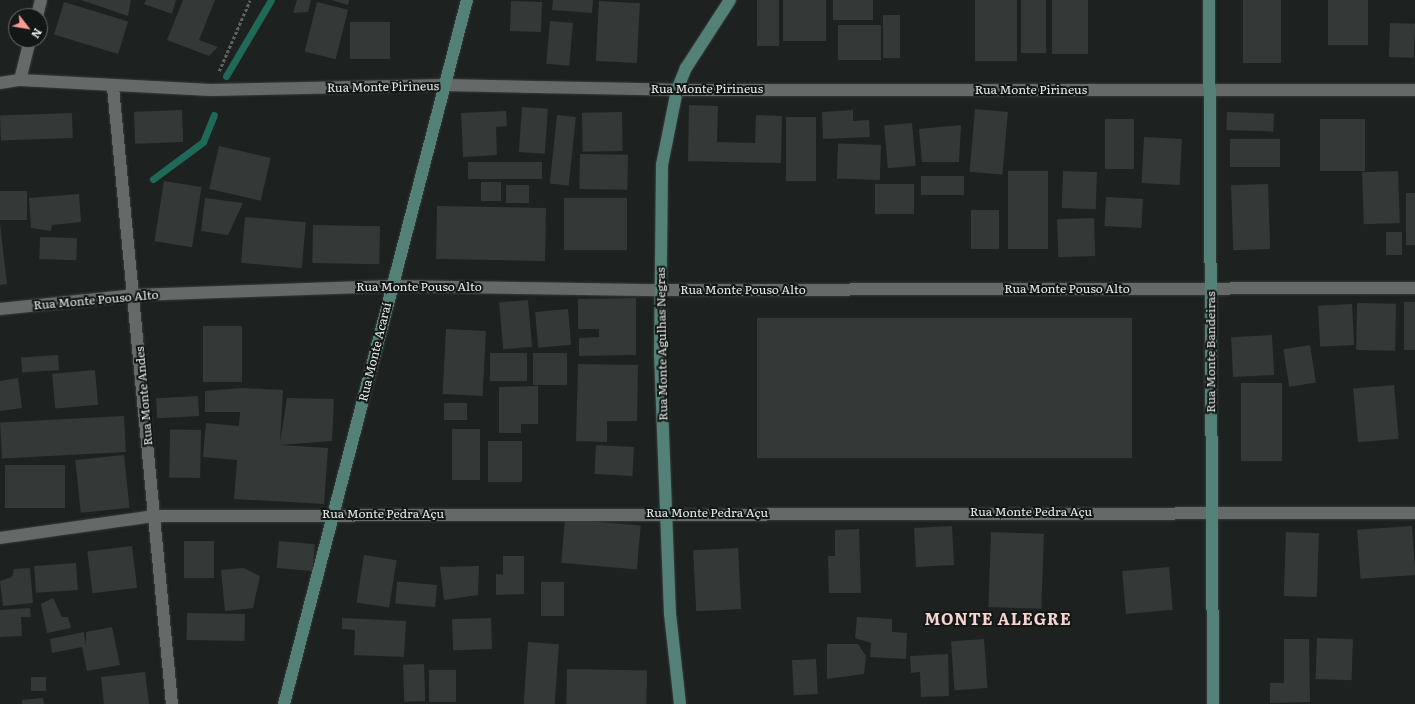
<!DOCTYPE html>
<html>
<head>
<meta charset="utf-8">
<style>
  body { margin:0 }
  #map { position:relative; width:1415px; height:704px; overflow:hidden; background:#1d2120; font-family:Literata,serif }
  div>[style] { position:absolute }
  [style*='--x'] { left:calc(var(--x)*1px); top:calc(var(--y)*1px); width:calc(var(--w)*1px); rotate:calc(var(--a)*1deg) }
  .stream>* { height:7px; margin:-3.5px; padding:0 3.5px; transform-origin:3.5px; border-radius:3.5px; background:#1e6958 }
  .building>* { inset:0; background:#343937; transform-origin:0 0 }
  .path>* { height:2.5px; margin-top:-1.25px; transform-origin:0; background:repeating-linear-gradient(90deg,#5f6362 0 3px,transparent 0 5px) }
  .roads { filter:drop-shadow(0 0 1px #383c3b) drop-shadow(0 0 1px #383c3b) }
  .street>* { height:12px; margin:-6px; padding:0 6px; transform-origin:6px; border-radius:6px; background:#656a68 }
  .secondary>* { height:12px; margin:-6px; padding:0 6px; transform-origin:6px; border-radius:6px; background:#548177 }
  span { translate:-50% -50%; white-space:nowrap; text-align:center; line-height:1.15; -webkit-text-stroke:4px #131817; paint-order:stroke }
  .street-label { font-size:12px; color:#e8ebea }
  .district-label { font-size:16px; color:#f7d4d0; font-weight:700; letter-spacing:1px }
  .north { position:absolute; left:8px; top:8px; width:40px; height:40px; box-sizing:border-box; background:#131817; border:1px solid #686c6b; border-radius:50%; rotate:121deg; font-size:11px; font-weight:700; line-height:16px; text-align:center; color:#e8ebea }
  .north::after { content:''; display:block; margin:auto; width:14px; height:18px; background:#f59c94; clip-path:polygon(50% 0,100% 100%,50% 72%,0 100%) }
</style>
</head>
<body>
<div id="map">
  <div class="stream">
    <i style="--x:226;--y:76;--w:88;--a:-59.4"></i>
    <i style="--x:153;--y:179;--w:62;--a:-36.5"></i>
    <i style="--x:203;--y:142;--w:29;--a:-68"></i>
  </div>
  <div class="building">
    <i style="clip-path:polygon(81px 0,131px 0,128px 16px)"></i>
    <i style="clip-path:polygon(146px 0,176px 0,172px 14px,144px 4px)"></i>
    <i style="clip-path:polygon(183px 0,215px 0,199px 40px,218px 47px,209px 56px,167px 40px)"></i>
    <i style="clip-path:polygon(297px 0,311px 0,308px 12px,293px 13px)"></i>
    <i style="clip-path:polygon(331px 0,349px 0,348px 5px)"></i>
    <i style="clip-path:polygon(553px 0,593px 0,592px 13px,552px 10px)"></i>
    <i style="left:757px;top:0;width:22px;height:46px"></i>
    <i style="left:783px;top:0;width:43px;height:41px"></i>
    <i style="left:833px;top:0;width:40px;height:20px"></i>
    <i style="left:975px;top:0;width:42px;height:61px"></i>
    <i style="left:1021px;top:0;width:25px;height:53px"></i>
    <i style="left:1052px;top:0;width:36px;height:54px"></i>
    <i style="left:1243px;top:0;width:38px;height:63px"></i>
    <i style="left:1328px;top:0;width:40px;height:45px"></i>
    <i style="left:511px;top:1px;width:31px;height:30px;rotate:2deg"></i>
    <i style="left:599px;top:1px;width:41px;height:60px;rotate:3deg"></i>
    <i style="left:64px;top:2px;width:67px;height:34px;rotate:17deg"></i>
    <i style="left:317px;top:2px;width:32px;height:51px;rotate:14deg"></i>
    <i style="left:883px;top:15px;width:17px;height:43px"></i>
    <i style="left:550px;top:21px;width:23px;height:43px;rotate:5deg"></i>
    <i style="left:350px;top:22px;width:40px;height:37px"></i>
    <i style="left:1390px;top:23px;width:25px;height:34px;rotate:2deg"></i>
    <i style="left:838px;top:25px;width:43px;height:35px"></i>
    <i style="clip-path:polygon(689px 105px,718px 106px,717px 142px,755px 143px,756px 115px,782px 116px,781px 163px,688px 161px)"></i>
    <i style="left:522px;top:107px;width:26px;height:45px;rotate:4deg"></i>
    <i style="left:975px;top:109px;width:33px;height:63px;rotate:5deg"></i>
    <i style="left:182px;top:110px;width:32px;height:48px;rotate:88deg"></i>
    <i style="clip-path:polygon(853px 110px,853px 121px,869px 120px,870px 137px,823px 139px,822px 112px)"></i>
    <i style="clip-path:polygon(506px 111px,507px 126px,496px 127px,497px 155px,463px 157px,461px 113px)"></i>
    <i style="left:622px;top:112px;width:39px;height:40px;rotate:89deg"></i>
    <i style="left:1227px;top:112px;width:47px;height:18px;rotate:2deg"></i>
    <i style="left:72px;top:113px;width:25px;height:72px;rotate:88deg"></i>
    <i style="left:557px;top:115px;width:19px;height:69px;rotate:6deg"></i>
    <i style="left:786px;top:117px;width:30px;height:64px"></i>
    <i style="left:1105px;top:119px;width:29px;height:50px"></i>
    <i style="left:1320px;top:119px;width:45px;height:52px"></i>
    <i style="left:912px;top:123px;width:43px;height:28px;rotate:85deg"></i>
    <i style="clip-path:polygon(961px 125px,959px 162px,922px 162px,919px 129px)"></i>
    <i style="left:1144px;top:137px;width:38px;height:46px;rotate:3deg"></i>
    <i style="left:1230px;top:139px;width:50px;height:28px"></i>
    <i style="left:881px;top:145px;width:35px;height:43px;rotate:92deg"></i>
    <i style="left:219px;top:146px;width:53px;height:44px;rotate:13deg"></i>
    <i style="left:580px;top:154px;width:48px;height:35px;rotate:1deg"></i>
    <i style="left:468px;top:162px;width:74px;height:17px"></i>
    <i style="left:1008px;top:171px;width:40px;height:78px"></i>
    <i style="left:1063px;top:171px;width:34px;height:37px;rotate:2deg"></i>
    <i style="left:1398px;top:171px;width:52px;height:36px;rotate:88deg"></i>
    <i style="left:921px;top:176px;width:43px;height:19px"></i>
    <i style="left:164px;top:181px;width:38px;height:61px;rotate:9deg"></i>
    <i style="left:481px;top:182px;width:20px;height:19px"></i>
    <i style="left:914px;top:184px;width:30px;height:39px;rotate:90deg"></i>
    <i style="left:1268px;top:184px;width:65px;height:37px;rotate:88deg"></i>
    <i style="left:529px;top:185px;width:18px;height:23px;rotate:90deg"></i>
    <i style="left:0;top:191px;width:27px;height:29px"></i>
    <i style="left:1406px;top:193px;width:9px;height:52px"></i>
    <i style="clip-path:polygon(79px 194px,81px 222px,52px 225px,51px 231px,31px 228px,29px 198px)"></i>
    <i style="left:1106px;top:197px;width:37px;height:29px;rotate:3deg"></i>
    <i style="clip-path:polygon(205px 198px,243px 203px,228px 235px,201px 231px)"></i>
    <i style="left:564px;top:198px;width:63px;height:52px"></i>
    <i style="left:437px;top:206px;width:109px;height:53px;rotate:1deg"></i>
    <i style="left:999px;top:210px;width:39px;height:28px;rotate:90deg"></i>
    <i style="left:245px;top:217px;width:61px;height:46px;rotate:5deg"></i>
    <i style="left:1094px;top:218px;width:38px;height:37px;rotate:88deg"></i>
    <i style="clip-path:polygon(0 224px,7px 284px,0 285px)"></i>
    <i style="left:313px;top:225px;width:67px;height:38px;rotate:1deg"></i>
    <i style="left:1386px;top:232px;width:16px;height:23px"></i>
    <i style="left:40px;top:237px;width:37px;height:22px;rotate:2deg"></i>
    <i style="clip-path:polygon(636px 298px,636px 355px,579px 356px,579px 338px,599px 337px,599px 329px,578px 329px,578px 299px)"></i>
    <i style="left:528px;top:300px;width:47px;height:29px;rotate:85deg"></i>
    <i style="left:1404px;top:302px;width:11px;height:48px"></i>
    <i style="left:1357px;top:303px;width:39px;height:47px;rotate:1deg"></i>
    <i style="left:1352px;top:304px;width:41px;height:34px;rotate:87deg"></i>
    <i style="left:568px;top:309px;width:36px;height:33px;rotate:85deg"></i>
    <i style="left:757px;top:318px;width:375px;height:140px"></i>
    <i style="left:203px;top:326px;width:39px;height:56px"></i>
    <i style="left:446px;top:329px;width:40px;height:65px;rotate:3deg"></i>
    <i style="left:1272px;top:335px;width:40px;height:41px;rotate:87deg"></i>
    <i style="left:1310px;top:345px;width:38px;height:27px;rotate:81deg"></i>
    <i style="left:527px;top:353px;width:28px;height:37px;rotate:90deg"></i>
    <i style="left:533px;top:353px;width:34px;height:32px"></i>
    <i style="left:58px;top:355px;width:15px;height:37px;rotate:86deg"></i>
    <i style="clip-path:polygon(578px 364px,638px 365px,637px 421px,607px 421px,607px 442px,576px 441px)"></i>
    <i style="left:95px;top:370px;width:35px;height:43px;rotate:85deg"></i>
    <i style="clip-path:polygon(18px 378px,22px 408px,0 411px,0 381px)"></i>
    <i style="left:1241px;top:383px;width:41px;height:78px"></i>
    <i style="left:1394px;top:385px;width:54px;height:41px;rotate:85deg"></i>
    <i style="clip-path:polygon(538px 386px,538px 424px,521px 424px,521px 433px,499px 433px,499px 387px)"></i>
    <i style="clip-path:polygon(242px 388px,283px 390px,280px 443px,287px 398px,334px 399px,332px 441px,279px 445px,328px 448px,324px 504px,234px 499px,237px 460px,203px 457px,206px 423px,239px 426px,240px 412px,205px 412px,205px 391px)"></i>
    <i style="left:198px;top:396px;width:20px;height:42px;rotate:87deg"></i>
    <i style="left:444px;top:403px;width:23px;height:17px"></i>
    <i style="left:124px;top:416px;width:36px;height:124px;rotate:87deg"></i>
    <i style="left:452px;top:429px;width:28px;height:51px"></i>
    <i style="left:201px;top:430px;width:48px;height:31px;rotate:91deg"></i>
    <i style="left:522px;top:441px;width:41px;height:34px;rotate:90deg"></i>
    <i style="left:596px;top:445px;width:38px;height:29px;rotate:3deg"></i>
    <i style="left:124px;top:455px;width:53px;height:49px;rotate:84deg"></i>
    <i style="left:5px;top:465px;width:60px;height:43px"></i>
    <i style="left:565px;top:519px;width:76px;height:44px;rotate:5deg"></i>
    <i style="left:952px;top:526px;width:39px;height:38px;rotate:87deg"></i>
    <i style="left:1412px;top:526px;width:49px;height:55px;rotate:86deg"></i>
    <i style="clip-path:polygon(859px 529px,861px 593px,829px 593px,828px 556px,835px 556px,835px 530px)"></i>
    <i style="left:991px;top:532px;width:53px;height:75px;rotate:2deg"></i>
    <i style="left:1286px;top:532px;width:33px;height:64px;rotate:2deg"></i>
    <i style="left:184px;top:541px;width:30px;height:37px"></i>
    <i style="left:279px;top:541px;width:36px;height:27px;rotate:5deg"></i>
    <i style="left:132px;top:546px;width:42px;height:45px;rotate:83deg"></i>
    <i style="left:738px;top:548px;width:61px;height:45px;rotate:87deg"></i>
    <i style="left:364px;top:555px;width:33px;height:48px;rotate:9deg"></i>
    <i style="clip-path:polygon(503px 556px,524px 556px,524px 594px,496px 595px,496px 574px,503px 575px)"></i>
    <i style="left:76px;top:563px;width:27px;height:42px;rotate:86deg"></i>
    <i style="clip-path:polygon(479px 566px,478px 595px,444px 600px,440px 567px)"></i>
    <i style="left:1169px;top:567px;width:43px;height:47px;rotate:85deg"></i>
    <i style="clip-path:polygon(30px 568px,33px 603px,3px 606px,0 581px,12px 577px,14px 569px)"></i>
    <i style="clip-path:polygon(243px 568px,260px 576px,253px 608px,225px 611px,221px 570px)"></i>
    <i style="left:541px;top:582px;width:23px;height:34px"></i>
    <i style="left:437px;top:585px;width:22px;height:40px;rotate:95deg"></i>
    <i style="clip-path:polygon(53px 598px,62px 617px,68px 617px,71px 628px,47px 633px,41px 604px)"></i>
    <i style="clip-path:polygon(30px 608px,31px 617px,21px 617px,22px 636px,0 637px,0 610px)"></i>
    <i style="left:187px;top:613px;width:58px;height:27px;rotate:1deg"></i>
    <i style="clip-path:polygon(857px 617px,892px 619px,892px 632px,907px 633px,906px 659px,870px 657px,871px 643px,855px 638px)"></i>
    <i style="clip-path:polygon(342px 618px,406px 621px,404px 657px,354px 655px,355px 630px,342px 629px)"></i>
    <i style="left:491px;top:618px;width:31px;height:39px;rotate:88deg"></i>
    <i style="clip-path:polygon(112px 627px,120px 665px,87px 671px,82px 647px,52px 653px,50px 639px,84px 632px,86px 646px,86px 632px)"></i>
    <i style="left:1317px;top:638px;width:36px;height:41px;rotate:2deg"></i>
    <i style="left:984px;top:639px;width:49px;height:33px;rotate:86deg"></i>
    <i style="clip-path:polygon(1284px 639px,1309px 639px,1310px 702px,1270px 703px,1270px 683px,1284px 683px)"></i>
    <i style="left:528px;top:642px;width:31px;height:62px;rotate:4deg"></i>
    <i style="clip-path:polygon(827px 644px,858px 644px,866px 656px,864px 674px,827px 679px)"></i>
    <i style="clip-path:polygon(948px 654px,949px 696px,921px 697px,920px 672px,911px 673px,910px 656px)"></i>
    <i style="left:816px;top:659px;width:35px;height:24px;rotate:87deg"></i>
    <i style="left:424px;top:664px;width:37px;height:21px;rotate:88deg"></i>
    <i style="left:567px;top:669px;width:80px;height:35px;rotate:1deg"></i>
    <i style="left:429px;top:670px;width:27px;height:32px"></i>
    <i style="clip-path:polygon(145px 672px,149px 704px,104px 704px,101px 677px)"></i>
    <i style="left:31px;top:677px;width:15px;height:14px"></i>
    <i style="clip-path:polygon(43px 698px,44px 704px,22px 704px,22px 700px)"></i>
  </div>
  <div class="path">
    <i style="--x:219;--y:71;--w:77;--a:-66.4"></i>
  </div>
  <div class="roads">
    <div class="street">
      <i style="--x:37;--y:16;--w:16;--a:-76"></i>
      <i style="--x:20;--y:80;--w:41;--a:-76"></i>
      <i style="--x:0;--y:83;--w:20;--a:-9"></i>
      <i style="--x:20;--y:80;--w:191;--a:3"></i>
      <i style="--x:211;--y:90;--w:234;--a:-1.2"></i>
      <i style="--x:445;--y:85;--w:232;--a:1.2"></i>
      <i style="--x:677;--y:90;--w:738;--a:0"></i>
      <i style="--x:113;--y:87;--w:620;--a:84.54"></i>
      <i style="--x:0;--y:309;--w:136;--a:-5.9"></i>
      <i style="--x:135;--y:295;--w:257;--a:-2"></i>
      <i style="--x:392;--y:286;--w:268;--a:0.9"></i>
      <i style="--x:660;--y:290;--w:755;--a:-0.15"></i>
      <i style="--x:0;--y:538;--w:156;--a:-8.1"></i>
      <i style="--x:154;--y:516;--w:1261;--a:-0.14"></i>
    </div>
    <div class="secondary">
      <i style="--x:1209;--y:0;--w:704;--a:89.67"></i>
      <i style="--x:284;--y:704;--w:727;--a:-75.43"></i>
      <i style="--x:680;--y:704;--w:91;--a:-96.3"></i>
      <i style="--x:670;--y:614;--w:259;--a:-92.2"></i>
      <i style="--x:660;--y:355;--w:190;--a:-89.4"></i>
      <i style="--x:662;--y:165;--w:76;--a:-78.7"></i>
      <i style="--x:677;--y:90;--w:24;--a:-68"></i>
      <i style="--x:686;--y:68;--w:81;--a:-57.1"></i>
    </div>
  </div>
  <div class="street-label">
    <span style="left:383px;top:87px;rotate:-1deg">Rua Monte Pirineus</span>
    <span style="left:707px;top:89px">Rua Monte Pirineus</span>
    <span style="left:1031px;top:90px">Rua Monte Pirineus</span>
    <span style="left:419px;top:287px">Rua Monte Pouso Alto</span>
    <span style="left:1067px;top:289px">Rua Monte Pouso Alto</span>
    <span style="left:743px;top:290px">Rua Monte Pouso Alto</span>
    <span style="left:96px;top:300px;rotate:-5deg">Rua Monte Pouso Alto</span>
    <span style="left:662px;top:344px;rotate:-91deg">Rua Monte Agulhas Negras</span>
    <span style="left:375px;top:352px;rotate:-76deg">Rua Monte Acaraí</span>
    <span style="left:1211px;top:352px;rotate:-90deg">Rua Monte Bandeiras</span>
    <span style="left:144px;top:396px;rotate:-95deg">Rua Monte Andes</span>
    <span style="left:1031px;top:512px">Rua Monte Pedra Açu</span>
    <span style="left:707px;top:513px">Rua Monte Pedra Açu</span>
    <span style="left:383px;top:514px">Rua Monte Pedra Açu</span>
  </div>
  <div class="district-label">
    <span style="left:998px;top:618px">MONTE ALEGRE</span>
  </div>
  <div class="north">N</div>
</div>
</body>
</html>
